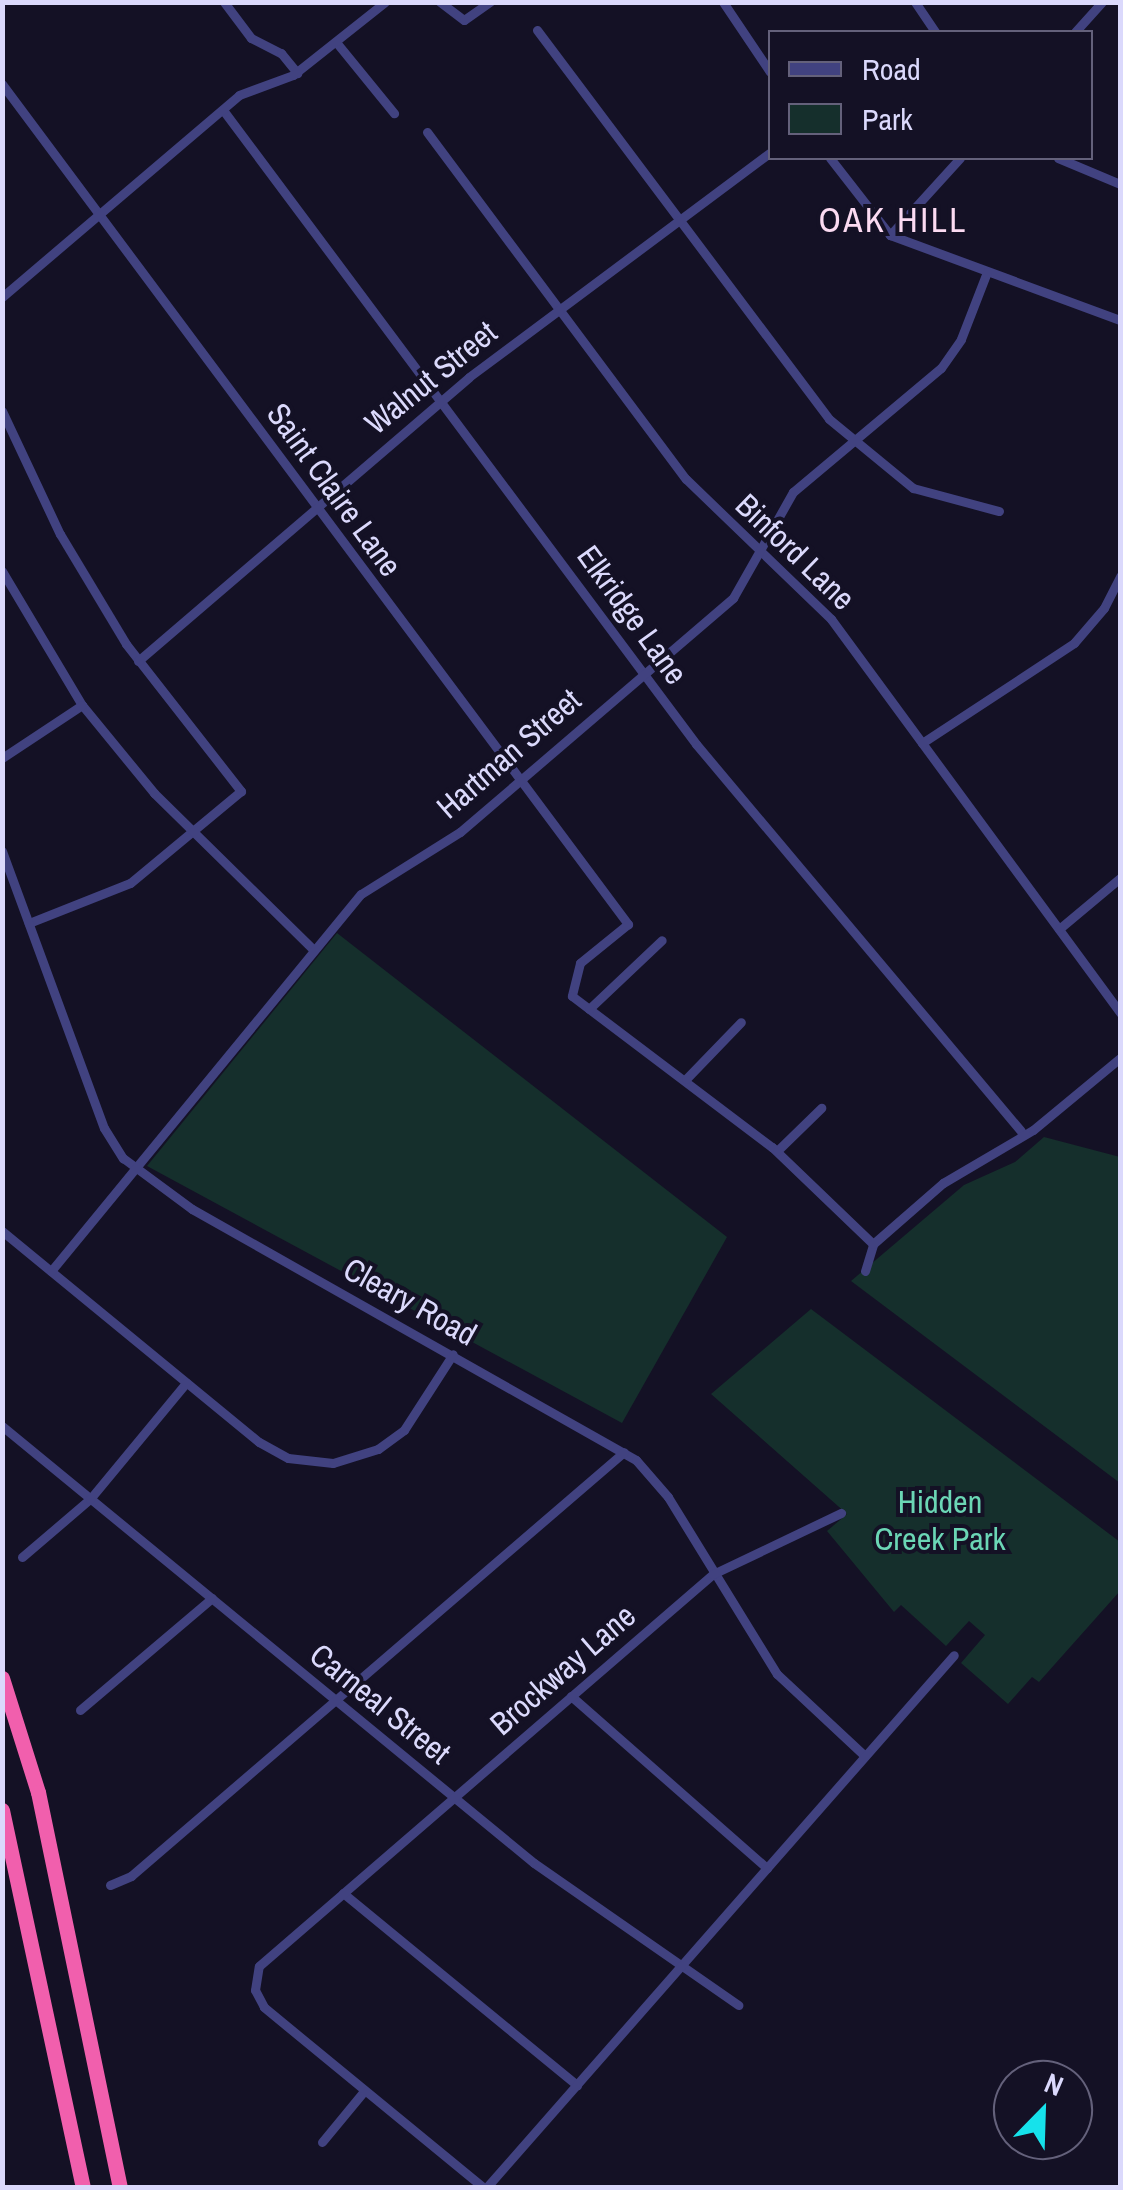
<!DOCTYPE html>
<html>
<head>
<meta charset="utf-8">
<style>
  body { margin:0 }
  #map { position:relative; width:1123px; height:2190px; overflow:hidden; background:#141125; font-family:"Archivo Narrow",sans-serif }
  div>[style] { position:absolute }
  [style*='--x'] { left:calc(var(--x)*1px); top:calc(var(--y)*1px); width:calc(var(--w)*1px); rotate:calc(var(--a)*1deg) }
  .green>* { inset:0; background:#152f2c }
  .minor>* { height:9px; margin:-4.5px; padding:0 4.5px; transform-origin:4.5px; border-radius:4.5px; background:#414280 }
  .motorway>* { height:15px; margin:-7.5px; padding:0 7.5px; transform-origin:7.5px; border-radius:7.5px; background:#f15fad }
  span { translate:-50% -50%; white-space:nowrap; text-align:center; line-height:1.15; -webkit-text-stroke:8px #141125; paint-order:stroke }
  .street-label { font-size:32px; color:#dbd9fc }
  .park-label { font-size:32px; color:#6bd6b5 }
  .neighbourhood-label { font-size:35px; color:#fcdbf2; letter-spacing:2.5px }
  .frame { position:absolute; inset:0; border:5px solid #dbd9fc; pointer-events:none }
  .legend { position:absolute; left:768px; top:30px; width:325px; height:130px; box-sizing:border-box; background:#141125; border:2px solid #64617b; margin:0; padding:12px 18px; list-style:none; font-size:30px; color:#dbd9fc }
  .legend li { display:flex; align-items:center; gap:20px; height:50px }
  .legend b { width:50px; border:2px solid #64617b }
  .north { position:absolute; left:993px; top:2060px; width:100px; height:100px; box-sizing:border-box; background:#141125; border:2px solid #64617b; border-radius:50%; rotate:23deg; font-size:28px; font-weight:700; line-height:40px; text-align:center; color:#dbd9fc }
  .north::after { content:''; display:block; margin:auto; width:35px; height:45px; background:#16e2eb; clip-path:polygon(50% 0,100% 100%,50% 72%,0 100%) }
</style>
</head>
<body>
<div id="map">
  <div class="green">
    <i style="clip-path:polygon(337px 933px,727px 1237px,622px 1423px,147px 1166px)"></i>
    <i style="clip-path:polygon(1044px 1137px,1120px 1157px,1120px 1483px,851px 1281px,964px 1185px,1015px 1162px)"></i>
    <i style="clip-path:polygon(811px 1309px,1120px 1542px,1120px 1591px,1039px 1682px,1032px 1677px,1008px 1704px,961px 1663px,985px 1635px,969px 1621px,946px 1646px,901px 1605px,894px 1612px,827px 1531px,847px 1514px,711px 1394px)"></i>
  </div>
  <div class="minor">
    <i style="--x:224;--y:2;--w:45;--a:53.1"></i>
    <i style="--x:251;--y:38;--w:34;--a:27"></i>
    <i style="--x:281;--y:53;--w:26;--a:51"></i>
    <i style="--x:440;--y:2;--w:30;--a:37"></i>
    <i style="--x:464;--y:20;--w:32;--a:-35"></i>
    <i style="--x:723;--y:2;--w:84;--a:56.1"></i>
    <i style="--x:915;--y:2;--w:36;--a:56"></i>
    <i style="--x:537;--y:30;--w:486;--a:53.1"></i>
    <i style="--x:829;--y:419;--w:109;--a:39.4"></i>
    <i style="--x:913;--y:488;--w:89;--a:15"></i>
    <i style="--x:1075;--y:32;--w:40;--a:-48"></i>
    <i style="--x:336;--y:42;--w:92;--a:50.8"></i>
    <i style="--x:2;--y:84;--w:1048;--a:53.31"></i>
    <i style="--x:628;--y:924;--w:62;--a:140.9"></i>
    <i style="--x:580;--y:963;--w:34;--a:104"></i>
    <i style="--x:572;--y:996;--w:251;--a:37.1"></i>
    <i style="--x:772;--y:1147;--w:140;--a:43.8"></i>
    <i style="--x:223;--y:110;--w:791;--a:53.27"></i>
    <i style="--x:696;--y:744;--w:505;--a:49.98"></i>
    <i style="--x:427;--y:132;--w:433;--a:53.3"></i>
    <i style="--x:686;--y:479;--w:202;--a:44"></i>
    <i style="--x:831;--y:619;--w:489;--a:53.7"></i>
    <i style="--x:830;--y:158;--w:98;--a:52.1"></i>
    <i style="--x:890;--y:235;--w:245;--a:20.3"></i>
    <i style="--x:1058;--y:158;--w:67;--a:22.8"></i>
    <i style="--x:890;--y:235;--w:104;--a:-47.7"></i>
    <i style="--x:2;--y:297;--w:311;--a:-40.4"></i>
    <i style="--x:239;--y:95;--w:58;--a:-20.3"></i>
    <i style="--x:293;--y:75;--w:117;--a:-38.4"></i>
    <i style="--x:2;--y:411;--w:136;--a:64.8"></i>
    <i style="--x:60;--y:534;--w:128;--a:59"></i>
    <i style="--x:126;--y:644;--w:187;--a:52"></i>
    <i style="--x:241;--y:791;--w:144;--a:140.3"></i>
    <i style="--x:130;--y:883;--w:109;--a:158.4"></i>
    <i style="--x:2;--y:571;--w:156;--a:59.2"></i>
    <i style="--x:82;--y:705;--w:114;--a:50.7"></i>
    <i style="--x:154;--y:793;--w:224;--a:44.5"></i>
    <i style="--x:138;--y:661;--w:436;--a:-40.6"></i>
    <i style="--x:469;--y:377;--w:375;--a:-36.7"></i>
    <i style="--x:922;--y:743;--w:182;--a:-33.3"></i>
    <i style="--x:1074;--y:643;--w:46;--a:-49.4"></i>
    <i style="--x:1104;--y:608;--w:36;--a:-63"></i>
    <i style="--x:2;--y:758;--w:96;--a:-33.5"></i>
    <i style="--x:2;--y:851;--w:295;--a:69.8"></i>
    <i style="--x:104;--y:1128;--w:36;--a:58"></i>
    <i style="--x:123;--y:1158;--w:86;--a:36.5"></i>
    <i style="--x:192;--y:1209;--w:510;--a:29.48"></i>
    <i style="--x:636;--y:1460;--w:49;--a:49.1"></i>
    <i style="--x:668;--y:1497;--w:208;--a:58.4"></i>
    <i style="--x:777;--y:1674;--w:120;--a:43"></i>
    <i style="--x:1059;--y:929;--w:80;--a:-39.9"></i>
    <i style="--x:589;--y:1009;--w:100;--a:-43.4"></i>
    <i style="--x:686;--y:1079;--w:79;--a:-46"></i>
    <i style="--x:777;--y:1151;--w:62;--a:-44.3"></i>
    <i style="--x:2;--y:1231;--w:333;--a:39.4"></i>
    <i style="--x:259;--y:1442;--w:33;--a:29"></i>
    <i style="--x:288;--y:1458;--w:45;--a:6.3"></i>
    <i style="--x:333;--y:1463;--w:47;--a:-17.3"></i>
    <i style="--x:378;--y:1449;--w:32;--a:-36"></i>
    <i style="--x:404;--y:1430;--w:90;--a:-57.2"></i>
    <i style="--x:51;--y:1271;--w:488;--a:-50.6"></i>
    <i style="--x:361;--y:894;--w:117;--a:-32.1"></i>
    <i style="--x:460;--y:832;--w:360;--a:-40.6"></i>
    <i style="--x:733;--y:598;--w:122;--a:-60.5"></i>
    <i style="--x:793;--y:492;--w:193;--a:-40"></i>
    <i style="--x:941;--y:368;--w:35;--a:-55"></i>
    <i style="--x:961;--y:339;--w:72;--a:-68.8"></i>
    <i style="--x:865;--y:1271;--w:28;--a:-73"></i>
    <i style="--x:873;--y:1244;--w:93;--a:-41.1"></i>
    <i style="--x:943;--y:1183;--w:104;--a:-30.5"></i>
    <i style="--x:1033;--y:1130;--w:113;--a:-39.6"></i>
    <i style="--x:2;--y:1426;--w:688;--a:39.4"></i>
    <i style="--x:534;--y:1863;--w:249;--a:34.8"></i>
    <i style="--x:22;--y:1557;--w:89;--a:-40.5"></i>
    <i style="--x:90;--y:1499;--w:151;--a:-50.4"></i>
    <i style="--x:571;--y:1696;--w:261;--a:41.3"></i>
    <i style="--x:80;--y:1710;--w:173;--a:-40.3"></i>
    <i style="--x:110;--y:1885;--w:23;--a:-23"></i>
    <i style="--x:131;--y:1876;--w:650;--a:-40.7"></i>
    <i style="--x:343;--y:1893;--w:303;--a:39.4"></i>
    <i style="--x:322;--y:2142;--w:66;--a:-50.5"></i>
    <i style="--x:484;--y:2188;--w:285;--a:-140.6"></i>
    <i style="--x:264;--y:2007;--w:19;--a:-118"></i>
    <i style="--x:255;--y:1990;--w:24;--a:-81"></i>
    <i style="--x:259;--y:1966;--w:600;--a:-40.81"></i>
    <i style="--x:713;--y:1574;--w:142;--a:-25.5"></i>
    <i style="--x:486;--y:2188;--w:709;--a:-48.72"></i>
  </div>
  <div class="motorway">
    <i style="--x:2;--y:1678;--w:120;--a:72.5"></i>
    <i style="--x:38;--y:1792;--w:404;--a:78.3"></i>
    <i style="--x:2;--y:1810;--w:387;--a:77.9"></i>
  </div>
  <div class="street-label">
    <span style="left:431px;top:378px;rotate:-39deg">Walnut Street</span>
    <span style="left:334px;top:490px;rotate:54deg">Saint Claire Lane</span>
    <span style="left:795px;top:552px;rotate:44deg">Binford Lane</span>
    <span style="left:632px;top:615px;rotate:54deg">Elkridge Lane</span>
    <span style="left:509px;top:754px;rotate:-41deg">Hartman Street</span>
    <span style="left:410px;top:1302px;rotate:29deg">Cleary Road</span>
    <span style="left:563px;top:1670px;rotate:-41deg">Brockway Lane</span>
    <span style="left:380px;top:1704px;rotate:39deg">Carneal Street</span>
  </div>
  <div class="park-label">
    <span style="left:940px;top:1521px">Hidden<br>Creek Park</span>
  </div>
  <div class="neighbourhood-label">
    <span style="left:893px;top:220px">OAK HILL</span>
  </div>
  <div class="frame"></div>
  <ul class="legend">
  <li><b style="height:12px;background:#414280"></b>Road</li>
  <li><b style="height:28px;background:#152f2c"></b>Park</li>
  </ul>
  <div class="north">N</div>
</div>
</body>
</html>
